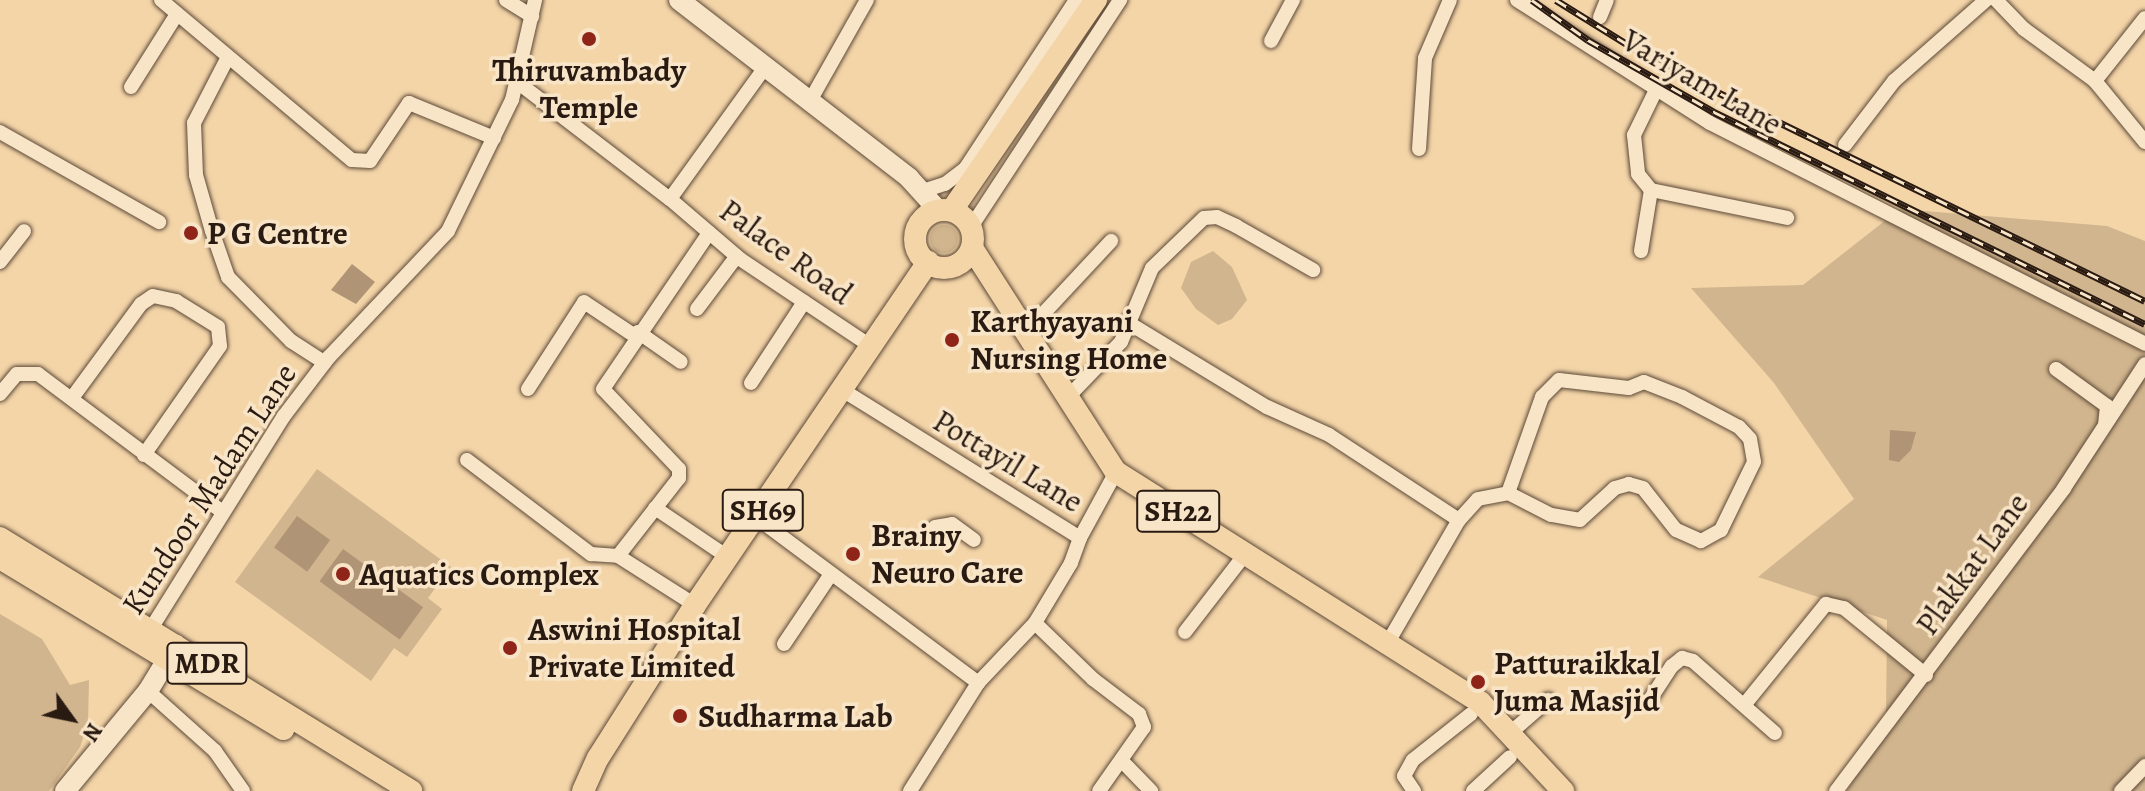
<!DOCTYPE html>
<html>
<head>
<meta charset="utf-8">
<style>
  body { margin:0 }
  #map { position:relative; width:2145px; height:791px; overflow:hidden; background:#f4d5a8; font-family:Alegreya,serif }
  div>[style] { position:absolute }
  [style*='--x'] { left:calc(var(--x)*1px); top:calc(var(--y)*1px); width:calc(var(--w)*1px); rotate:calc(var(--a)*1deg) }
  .green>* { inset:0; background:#d1b58e }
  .round { border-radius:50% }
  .water>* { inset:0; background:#af9575; transform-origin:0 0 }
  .roads { filter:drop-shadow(0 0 2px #5c4938) drop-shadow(0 0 2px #5c4938) }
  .street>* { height:14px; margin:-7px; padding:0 7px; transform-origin:7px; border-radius:7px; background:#f8e4c6 }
  .secondary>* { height:20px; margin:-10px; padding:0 10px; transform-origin:10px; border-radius:10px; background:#f8e4c6 }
  .primary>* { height:22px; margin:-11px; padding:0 11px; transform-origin:11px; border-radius:11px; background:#f4d5a8 }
  .primary>.ring { margin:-11px; padding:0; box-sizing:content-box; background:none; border:22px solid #f4d5a8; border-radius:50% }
  .rail>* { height:7px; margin-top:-3.5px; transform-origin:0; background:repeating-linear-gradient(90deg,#f8e4c6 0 12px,#291a12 0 24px); box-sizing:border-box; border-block:2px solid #291a12 }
  .dots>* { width:22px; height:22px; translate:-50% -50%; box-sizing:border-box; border:4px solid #f8e4c6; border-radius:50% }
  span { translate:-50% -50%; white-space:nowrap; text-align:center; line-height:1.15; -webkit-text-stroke:7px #f8e4c6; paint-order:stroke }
  .shield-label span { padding:2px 6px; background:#f8e4c6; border:2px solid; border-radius:6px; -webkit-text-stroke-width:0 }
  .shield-label { font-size:30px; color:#291a12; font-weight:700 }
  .poi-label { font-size:32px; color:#291a12; font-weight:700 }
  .left { translate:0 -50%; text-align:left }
  .street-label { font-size:32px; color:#291a12 }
  .north { position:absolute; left:32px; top:679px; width:80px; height:80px; -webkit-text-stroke:6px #f8e4c6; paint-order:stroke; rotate:123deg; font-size:22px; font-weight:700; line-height:32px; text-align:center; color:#291a12 }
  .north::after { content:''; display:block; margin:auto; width:28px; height:36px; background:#291a12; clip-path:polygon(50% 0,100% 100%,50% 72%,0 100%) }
</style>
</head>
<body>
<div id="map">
  <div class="green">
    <i style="clip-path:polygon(1900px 209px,2107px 226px,2145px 241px,2145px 791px,1847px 791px,1886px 718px,1887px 620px,1758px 577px,1854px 499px,1774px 383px,1691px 288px,1803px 285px)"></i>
    <i class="round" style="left:930px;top:225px;width:28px;height:28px"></i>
    <i style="clip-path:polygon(1213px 251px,1232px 267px,1247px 300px,1232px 319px,1218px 325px,1196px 309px,1181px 288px,1191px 262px)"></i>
    <i style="clip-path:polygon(317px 469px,451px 567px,428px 598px,442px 609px,407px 657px,394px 648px,371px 681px,235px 582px)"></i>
    <i style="clip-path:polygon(0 614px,42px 639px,70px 685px,89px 680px,88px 723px,80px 747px,49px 791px,0 791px)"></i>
  </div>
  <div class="water">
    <i style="clip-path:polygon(352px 264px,375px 282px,356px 304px,331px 290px)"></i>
    <i style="clip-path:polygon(1890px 430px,1916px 432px,1911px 450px,1899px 462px,1889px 460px)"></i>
    <i style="left:297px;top:516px;width:41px;height:39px;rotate:36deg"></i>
    <i style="left:343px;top:549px;width:99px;height:40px;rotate:36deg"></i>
  </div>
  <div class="roads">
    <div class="street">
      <i style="--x:161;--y:0;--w:249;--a:40"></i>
      <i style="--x:352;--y:160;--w:18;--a:3"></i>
      <i style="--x:370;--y:161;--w:70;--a:-56.1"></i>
      <i style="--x:409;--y:103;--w:92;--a:22.4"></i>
      <i style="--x:506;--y:0;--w:31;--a:32"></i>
      <i style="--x:1517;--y:0;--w:229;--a:32.5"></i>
      <i style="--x:1710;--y:123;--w:488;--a:26.9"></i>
      <i style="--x:1996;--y:0;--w:40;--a:46"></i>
      <i style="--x:2024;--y:29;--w:88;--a:36.2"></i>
      <i style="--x:2095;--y:81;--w:79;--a:50.7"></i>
      <i style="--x:1600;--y:17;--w:18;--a:-68"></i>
      <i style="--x:1271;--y:41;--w:47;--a:-61.8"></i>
      <i style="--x:227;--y:59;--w:72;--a:117.3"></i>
      <i style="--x:194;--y:123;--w:52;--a:87.8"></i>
      <i style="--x:196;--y:175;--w:58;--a:74.1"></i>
      <i style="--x:212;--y:231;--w:49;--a:70.8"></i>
      <i style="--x:228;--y:277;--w:90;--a:45.5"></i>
      <i style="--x:291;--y:341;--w:40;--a:32.9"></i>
      <i style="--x:516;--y:81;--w:194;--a:37.5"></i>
      <i style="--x:670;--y:199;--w:164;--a:-54.2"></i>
      <i style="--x:2095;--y:81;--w:80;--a:-51.6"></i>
      <i style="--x:131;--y:87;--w:86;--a:-57.8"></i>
      <i style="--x:1655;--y:92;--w:48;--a:116"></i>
      <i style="--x:1634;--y:135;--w:39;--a:84"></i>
      <i style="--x:1638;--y:174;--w:21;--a:51"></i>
      <i style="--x:1651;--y:190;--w:139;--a:11.6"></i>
      <i style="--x:810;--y:101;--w:116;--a:-60.6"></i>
      <i style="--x:0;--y:132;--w:183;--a:29.5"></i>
      <i style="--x:1845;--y:145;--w:81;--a:-52.6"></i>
      <i style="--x:1894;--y:81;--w:123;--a:-41.4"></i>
      <i style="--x:1419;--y:149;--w:91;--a:-86.2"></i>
      <i style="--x:1425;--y:58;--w:63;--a:-66.7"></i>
      <i style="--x:920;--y:192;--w:26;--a:-18"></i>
      <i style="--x:945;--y:184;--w:25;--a:-37"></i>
      <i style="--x:965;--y:169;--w:202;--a:-56.7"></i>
      <i style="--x:670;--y:199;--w:92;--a:40.6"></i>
      <i style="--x:740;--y:259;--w:159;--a:33.7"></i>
      <i style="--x:971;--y:227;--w:272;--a:-56.7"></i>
      <i style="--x:1641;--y:251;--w:62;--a:-80.7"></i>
      <i style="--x:0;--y:262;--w:39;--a:-52"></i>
      <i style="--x:697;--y:309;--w:66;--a:-53"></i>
      <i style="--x:1127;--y:322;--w:164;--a:31.3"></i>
      <i style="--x:1267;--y:407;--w:68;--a:24.3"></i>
      <i style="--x:1329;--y:435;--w:155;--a:33.2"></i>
      <i style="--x:1028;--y:330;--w:122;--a:-47"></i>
      <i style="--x:638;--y:332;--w:52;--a:34.9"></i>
      <i style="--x:2056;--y:369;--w:63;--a:36"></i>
      <i style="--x:2107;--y:406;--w:18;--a:96"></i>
      <i style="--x:751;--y:383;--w:97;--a:-56.8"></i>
      <i style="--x:528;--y:389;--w:103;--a:-57.2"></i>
      <i style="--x:584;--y:302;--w:61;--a:33.7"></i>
      <i style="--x:844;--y:391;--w:278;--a:31.9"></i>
      <i style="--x:1080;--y:538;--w:75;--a:-61.4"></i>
      <i style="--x:0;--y:394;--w:26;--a:-50"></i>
      <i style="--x:17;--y:374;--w:21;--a:0"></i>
      <i style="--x:38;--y:374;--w:229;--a:36.8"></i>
      <i style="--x:1069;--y:396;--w:75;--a:-46.1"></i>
      <i style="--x:1121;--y:342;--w:80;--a:-67.3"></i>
      <i style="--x:1152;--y:268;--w:72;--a:-43.9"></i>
      <i style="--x:1204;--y:218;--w:13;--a:-4"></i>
      <i style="--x:1217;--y:217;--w:21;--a:25"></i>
      <i style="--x:1236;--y:226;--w:89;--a:29.7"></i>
      <i style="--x:72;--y:398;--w:117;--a:-53.7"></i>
      <i style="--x:141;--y:304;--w:14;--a:-34"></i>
      <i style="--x:153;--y:296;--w:24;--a:12"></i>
      <i style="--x:176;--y:301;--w:49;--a:31.8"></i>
      <i style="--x:218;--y:327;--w:19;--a:84"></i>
      <i style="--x:220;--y:346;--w:133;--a:124.9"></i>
      <i style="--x:467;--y:460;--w:156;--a:37.2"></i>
      <i style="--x:591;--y:554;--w:27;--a:4"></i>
      <i style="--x:655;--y:508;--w:89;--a:34"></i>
      <i style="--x:757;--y:518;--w:276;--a:36.7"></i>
      <i style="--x:935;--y:527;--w:17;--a:-10"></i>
      <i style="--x:952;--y:524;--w:27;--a:36"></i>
      <i style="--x:1080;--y:538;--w:27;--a:110"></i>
      <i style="--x:1071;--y:563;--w:70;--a:121"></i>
      <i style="--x:1035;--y:623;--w:81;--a:44"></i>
      <i style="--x:1093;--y:679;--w:58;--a:37.3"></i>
      <i style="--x:1139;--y:714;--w:14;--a:69"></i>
      <i style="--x:1144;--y:727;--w:78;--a:125.1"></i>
      <i style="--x:695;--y:605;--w:91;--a:-147.5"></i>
      <i style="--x:618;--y:556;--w:99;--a:-52"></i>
      <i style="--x:679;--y:478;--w:9;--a:-90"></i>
      <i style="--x:679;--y:469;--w:110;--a:-133.5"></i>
      <i style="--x:603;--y:389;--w:189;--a:-55.8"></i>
      <i style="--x:1185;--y:632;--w:100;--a:-52.3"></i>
      <i style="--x:147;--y:635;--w:258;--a:-58"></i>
      <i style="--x:284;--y:416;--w:74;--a:-52.7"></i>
      <i style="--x:329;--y:357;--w:173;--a:-46.6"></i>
      <i style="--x:448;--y:231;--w:146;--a:-64"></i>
      <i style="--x:512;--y:100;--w:103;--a:-77"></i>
      <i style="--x:784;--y:644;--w:84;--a:-56.1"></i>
      <i style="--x:1387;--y:644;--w:143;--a:-59.9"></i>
      <i style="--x:1459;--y:520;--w:28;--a:-48"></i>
      <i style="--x:1478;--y:499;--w:31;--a:-11"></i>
      <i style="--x:1508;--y:493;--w:102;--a:-70.5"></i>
      <i style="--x:1542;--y:397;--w:24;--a:-45"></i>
      <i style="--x:1559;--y:380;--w:70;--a:6.5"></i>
      <i style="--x:1629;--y:388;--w:16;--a:-22"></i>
      <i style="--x:1644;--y:382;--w:41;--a:21.5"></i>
      <i style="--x:1682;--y:397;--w:64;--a:27.8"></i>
      <i style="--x:1739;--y:427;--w:16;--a:47"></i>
      <i style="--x:1750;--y:439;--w:23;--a:80"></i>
      <i style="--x:1754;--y:462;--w:76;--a:115.9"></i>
      <i style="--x:1721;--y:530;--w:23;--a:151"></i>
      <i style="--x:1701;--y:541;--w:27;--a:-156"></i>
      <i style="--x:1676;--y:530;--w:53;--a:-128.2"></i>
      <i style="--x:1643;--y:488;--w:15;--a:-164"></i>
      <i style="--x:1629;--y:484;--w:15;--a:164"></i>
      <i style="--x:1615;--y:488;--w:47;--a:137.6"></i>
      <i style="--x:1580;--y:520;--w:29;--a:-170"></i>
      <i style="--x:1551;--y:515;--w:48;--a:-152.9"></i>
      <i style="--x:148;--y:691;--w:90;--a:41.8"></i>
      <i style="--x:215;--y:751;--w:49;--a:55"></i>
      <i style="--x:1651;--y:698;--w:38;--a:-57"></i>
      <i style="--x:1672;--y:666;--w:13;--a:-39"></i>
      <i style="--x:1682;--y:658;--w:11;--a:15"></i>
      <i style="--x:1693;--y:661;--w:109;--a:41.3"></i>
      <i style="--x:1745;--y:704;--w:129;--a:-51"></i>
      <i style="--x:1826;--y:604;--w:18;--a:13"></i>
      <i style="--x:1844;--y:608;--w:106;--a:39.3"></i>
      <i style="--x:1509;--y:734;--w:52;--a:-41.1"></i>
      <i style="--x:1122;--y:761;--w:42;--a:46"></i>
      <i style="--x:910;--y:791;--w:128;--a:-57.8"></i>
      <i style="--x:978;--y:683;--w:83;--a:-46.5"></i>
      <i style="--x:1414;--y:791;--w:18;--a:-124"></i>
      <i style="--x:1404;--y:776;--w:18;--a:-61"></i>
      <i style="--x:1413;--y:760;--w:74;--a:-38.4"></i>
      <i style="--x:1473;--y:791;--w:50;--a:-42.6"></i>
      <i style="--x:1836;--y:791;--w:379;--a:-53"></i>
      <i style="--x:2064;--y:488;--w:148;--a:-56.8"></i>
      <i style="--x:2121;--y:791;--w:35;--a:-46"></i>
    </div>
    <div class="secondary">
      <i style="--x:679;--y:0;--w:291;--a:37.7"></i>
      <i style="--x:909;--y:178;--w:43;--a:47.8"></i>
      <i style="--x:65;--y:791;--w:130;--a:-50.3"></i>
      <i style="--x:148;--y:691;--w:54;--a:-58.7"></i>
    </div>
    <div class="primary">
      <i style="--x:952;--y:210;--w:255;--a:-55.6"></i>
      <i class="ring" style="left:915px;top:210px;width:36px;height:36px"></i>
      <i style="--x:972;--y:248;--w:266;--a:57.3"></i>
      <i style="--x:1116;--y:472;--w:431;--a:32.3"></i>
      <i style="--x:1480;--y:702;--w:122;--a:47"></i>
      <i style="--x:0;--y:538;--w:483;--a:31.6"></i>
      <i style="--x:0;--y:558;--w:331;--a:31.1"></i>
      <i style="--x:583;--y:791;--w:36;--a:-66"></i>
      <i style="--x:598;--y:758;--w:181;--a:-57.6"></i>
      <i style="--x:695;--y:605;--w:415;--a:-55.8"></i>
    </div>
  </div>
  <div class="rail">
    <i style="--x:1532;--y:0;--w:69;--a:35.5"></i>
    <i style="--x:1588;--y:40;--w:145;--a:29.7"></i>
    <i style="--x:1714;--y:112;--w:480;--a:26.2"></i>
    <i style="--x:1556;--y:0;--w:118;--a:31.8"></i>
    <i style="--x:1656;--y:62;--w:544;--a:26.05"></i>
  </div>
  <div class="dots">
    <i style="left:589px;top:39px;background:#8f2418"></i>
    <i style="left:191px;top:233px;background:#8f2418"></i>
    <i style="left:952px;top:340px;background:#8f2418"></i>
    <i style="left:853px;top:554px;background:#8f2418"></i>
    <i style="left:343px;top:574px;background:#8f2418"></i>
    <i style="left:510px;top:648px;background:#8f2418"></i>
    <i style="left:1478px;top:682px;background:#8f2418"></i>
    <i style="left:680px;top:716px;background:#8f2418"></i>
  </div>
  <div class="shield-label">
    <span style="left:763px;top:510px">SH69</span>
    <span style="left:1178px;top:511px">SH22</span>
    <span style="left:207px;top:663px">MDR</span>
  </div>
  <div class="poi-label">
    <span style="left:589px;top:89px">Thiruvambady<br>Temple</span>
    <span class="left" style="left:207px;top:233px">P G Centre</span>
    <span class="left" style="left:970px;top:340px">Karthyayani<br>Nursing Home</span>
    <span class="left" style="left:871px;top:554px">Brainy<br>Neuro Care</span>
    <span class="left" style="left:359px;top:574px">Aquatics Complex</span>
    <span class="left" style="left:528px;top:648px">Aswini Hospital<br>Private Limited</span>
    <span class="left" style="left:1494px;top:682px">Patturaikkal<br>Juma Masjid</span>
    <span class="left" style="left:698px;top:716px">Sudharma Lab</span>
  </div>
  <div class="street-label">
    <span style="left:1702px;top:82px;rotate:30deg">Variyam Lane</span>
    <span style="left:786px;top:252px;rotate:36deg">Palace Road</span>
    <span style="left:1008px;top:461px;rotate:31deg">Pottayil Lane</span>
    <span style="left:209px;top:489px;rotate:-57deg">Kundoor Madam Lane</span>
    <span style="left:1972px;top:564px;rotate:-54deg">Plakkat Lane</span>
  </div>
  <div class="north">N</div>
</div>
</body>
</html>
